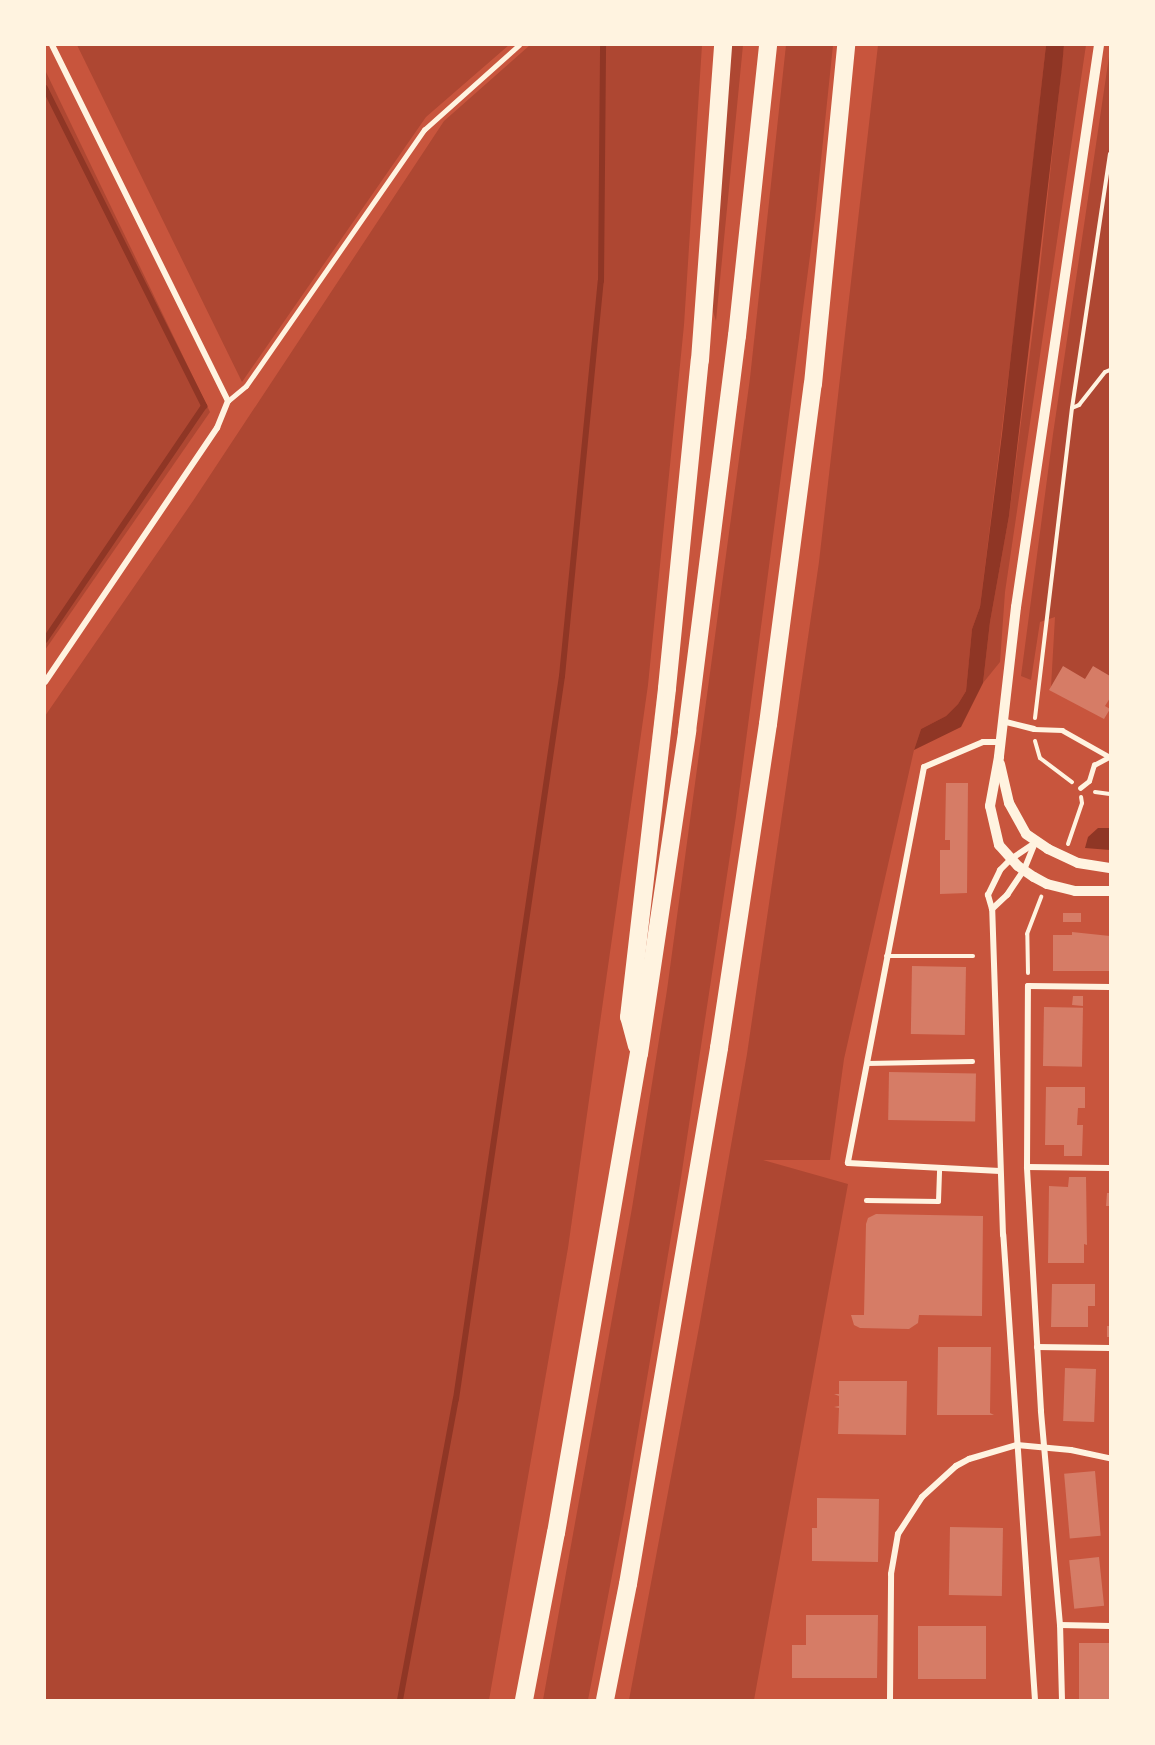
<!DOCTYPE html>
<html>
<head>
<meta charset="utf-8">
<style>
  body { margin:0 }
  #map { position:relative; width:1155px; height:1745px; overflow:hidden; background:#c8553d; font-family:"Space Grotesk",sans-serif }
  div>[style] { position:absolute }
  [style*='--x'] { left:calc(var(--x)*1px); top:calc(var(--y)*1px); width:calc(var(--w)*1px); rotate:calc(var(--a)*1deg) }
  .green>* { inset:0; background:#ae4732 }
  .water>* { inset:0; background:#8f3625 }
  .stream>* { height:6px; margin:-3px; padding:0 3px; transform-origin:3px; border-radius:3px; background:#8f3625 }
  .building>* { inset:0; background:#d67c66; transform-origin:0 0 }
  .path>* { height:4px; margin:-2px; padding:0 2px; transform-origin:2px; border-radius:2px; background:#fff3e0 }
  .service>* { height:4.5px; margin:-2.25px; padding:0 2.25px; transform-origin:2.25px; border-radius:2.25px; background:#fff3e0 }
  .minor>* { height:6px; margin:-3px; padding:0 3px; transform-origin:3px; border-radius:3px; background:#fff3e0 }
  .tertiary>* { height:10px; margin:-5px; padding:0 5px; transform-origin:5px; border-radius:5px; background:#fff3e0 }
  .motorway>* { height:18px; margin:-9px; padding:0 9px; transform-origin:9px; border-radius:9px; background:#fff3e0 }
  span { translate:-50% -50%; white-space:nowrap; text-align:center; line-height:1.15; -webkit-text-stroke:5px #fff3e0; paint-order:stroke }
  .frame { position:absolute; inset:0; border:46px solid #fff3e0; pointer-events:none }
</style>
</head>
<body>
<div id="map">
  <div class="green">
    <i style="clip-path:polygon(77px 45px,509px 45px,426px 117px,242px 382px)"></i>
    <i style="clip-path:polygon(530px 45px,702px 45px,684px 325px,648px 685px,568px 1248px,489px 1700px,45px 1700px,45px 716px,193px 501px,444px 121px)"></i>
    <i style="clip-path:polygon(727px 45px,743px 45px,716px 321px,709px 299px)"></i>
    <i style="clip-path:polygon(786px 45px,833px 45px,815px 218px,736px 816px,680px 1184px,625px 1508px,588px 1700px,543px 1700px,632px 1208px,667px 990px,750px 378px)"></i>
    <i style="clip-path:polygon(878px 45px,1046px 45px,1018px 298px,980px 607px,972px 629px,966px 691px,958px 704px,946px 716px,921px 729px,914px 750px,844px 1059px,830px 1160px,763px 1160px,848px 1184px,754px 1700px,629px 1700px,700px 1322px,747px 1054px,819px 562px)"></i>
    <i style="clip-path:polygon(1064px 45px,1086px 45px,1005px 592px,1000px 662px,983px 683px,990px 622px,1009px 516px,1036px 305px)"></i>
    <i style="clip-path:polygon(1110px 50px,1110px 696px,1051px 687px,1055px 617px,1040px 622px,1031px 680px,1021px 676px,1053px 434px)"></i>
    <i style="clip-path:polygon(45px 70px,210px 412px,45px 650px)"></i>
  </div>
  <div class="water">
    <i style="clip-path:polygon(1046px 45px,1064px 45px,1062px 67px,1009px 516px,990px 622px,983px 683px,961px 727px,914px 750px,921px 729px,946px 716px,958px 704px,966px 691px,972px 629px,980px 607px,1002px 434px)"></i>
    <i style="clip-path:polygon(1098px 828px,1110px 828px,1110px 850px,1085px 848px,1088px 837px)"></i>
  </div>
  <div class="stream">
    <i style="--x:45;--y:88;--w:356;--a:63.4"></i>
    <i style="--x:204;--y:406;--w:283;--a:124.2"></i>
    <i style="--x:400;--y:1700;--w:306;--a:-79.5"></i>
    <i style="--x:456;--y:1399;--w:731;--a:-81.66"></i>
    <i style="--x:562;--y:676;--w:397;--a:-84.4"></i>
    <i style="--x:601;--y:281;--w:236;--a:-89.5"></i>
  </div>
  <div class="building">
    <i style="clip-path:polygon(1063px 666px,1085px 679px,1093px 666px,1110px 676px,1110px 698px,1105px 706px,1110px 709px,1104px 719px,1049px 690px)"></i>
    <i style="clip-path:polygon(946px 783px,968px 783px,967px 893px,940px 894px,940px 850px,950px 850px,950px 840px,945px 840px)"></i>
    <i style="left:1063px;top:913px;width:18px;height:9px"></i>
    <i style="clip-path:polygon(1072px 932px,1110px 936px,1110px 971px,1053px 971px,1053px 935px,1072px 935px)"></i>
    <i style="left:912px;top:966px;width:54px;height:68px;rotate:1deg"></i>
    <i style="clip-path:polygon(1073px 996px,1083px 996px,1083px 1006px,1072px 1005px)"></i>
    <i style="left:1044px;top:1007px;width:39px;height:59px;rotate:1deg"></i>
    <i style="left:889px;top:1072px;width:87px;height:48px;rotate:1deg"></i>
    <i style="clip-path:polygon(1046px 1087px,1085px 1087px,1085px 1108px,1078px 1108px,1077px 1125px,1083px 1125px,1082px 1156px,1064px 1156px,1064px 1145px,1045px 1145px)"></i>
    <i style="clip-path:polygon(1069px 1177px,1086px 1177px,1087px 1245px,1084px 1244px,1084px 1263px,1048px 1263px,1049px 1186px,1068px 1187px)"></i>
    <i style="clip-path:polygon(1107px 1193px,1110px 1193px,1110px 1206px,1106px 1206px)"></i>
    <i style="clip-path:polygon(876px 1214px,983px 1216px,982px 1316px,919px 1315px,918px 1323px,909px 1329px,860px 1328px,854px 1325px,851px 1315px,864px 1315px,866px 1224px,868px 1218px)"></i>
    <i style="clip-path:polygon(1052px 1284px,1095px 1284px,1095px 1306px,1088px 1306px,1088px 1327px,1051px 1327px)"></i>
    <i style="left:1107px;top:1326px;width:3px;height:11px"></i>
    <i style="clip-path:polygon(938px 1347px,991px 1347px,990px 1413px,994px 1415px,937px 1415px)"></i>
    <i style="left:1065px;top:1368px;width:31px;height:53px;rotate:2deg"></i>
    <i style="clip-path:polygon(839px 1381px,907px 1381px,906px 1435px,838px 1434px,839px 1408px,834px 1407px,839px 1406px,839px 1396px,834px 1394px,839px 1394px)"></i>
    <i style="left:1095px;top:1471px;width:65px;height:31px;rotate:85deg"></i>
    <i style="clip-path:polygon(817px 1498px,879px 1499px,878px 1562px,812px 1561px,812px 1528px,817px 1528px)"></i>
    <i style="left:950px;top:1527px;width:53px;height:68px;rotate:1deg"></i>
    <i style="left:1099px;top:1557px;width:49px;height:30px;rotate:84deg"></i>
    <i style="clip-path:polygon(806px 1615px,878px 1615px,877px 1678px,792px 1678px,792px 1645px,806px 1645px)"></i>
    <i style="left:918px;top:1626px;width:68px;height:53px"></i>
    <i style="left:1110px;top:1643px;width:57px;height:31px;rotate:90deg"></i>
  </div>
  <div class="path">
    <i style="--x:1072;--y:408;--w:8;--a:-23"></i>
    <i style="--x:1079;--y:405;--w:42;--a:-51.8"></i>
    <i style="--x:1105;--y:372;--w:5;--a:-22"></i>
    <i style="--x:1035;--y:718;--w:312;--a:-83.2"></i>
    <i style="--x:1072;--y:408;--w:257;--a:-81.5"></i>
    <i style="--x:1035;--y:741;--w:18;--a:74"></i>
    <i style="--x:1040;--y:758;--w:40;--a:37"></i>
    <i style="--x:1095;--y:792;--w:15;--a:8"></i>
    <i style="--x:1068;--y:844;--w:43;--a:-71.1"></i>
    <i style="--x:1082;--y:803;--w:6;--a:-99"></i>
    <i style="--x:1028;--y:973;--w:39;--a:-91"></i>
    <i style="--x:1027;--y:934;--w:40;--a:-69"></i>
  </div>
  <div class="service">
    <i style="--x:228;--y:401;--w:23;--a:-40"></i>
    <i style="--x:246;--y:386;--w:312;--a:-55.2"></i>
    <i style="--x:424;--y:130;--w:127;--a:-41.8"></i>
    <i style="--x:1034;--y:729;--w:28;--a:2"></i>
    <i style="--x:1062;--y:730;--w:55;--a:29.4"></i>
    <i style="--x:1080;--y:788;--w:11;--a:-38"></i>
    <i style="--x:1089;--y:781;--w:17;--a:-73"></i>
    <i style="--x:1094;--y:765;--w:17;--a:-28"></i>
    <i style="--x:886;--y:956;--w:87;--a:0"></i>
    <i style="--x:867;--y:1063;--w:105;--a:-1.1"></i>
    <i style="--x:866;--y:1200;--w:72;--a:0.8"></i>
    <i style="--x:938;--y:1201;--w:33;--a:-88"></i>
  </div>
  <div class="minor">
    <i style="--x:45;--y:682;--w:307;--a:-55.9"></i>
    <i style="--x:217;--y:428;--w:29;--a:-68"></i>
    <i style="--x:228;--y:401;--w:397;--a:-116.3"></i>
    <i style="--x:1002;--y:721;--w:33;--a:14"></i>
    <i style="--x:1000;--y:742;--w:17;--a:180"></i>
    <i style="--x:983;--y:742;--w:64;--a:157"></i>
    <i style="--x:924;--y:767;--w:403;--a:100.9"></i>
    <i style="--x:848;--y:1163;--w:152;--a:3"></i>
    <i style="--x:992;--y:909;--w:21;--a:-43"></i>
    <i style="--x:1007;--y:895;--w:30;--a:-56"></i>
    <i style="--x:1024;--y:870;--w:29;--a:-68"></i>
    <i style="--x:1027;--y:1167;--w:83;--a:0.7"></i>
    <i style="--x:1037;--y:1347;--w:73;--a:0.8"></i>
    <i style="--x:1060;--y:1625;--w:50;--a:1.1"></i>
    <i style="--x:890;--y:1700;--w:126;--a:-89.5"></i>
    <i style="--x:891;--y:1574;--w:41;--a:-80.1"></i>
    <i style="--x:898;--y:1534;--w:44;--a:-57"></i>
    <i style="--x:922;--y:1497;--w:46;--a:-42.4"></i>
    <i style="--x:956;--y:1466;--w:15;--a:-28"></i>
    <i style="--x:969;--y:1459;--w:50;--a:-16.3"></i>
    <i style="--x:1017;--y:1445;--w:54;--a:5.3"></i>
    <i style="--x:1071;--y:1450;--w:40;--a:12"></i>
    <i style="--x:1035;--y:1700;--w:466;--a:-93.9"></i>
    <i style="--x:1003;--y:1235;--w:326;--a:-91.9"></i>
    <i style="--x:992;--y:909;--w:15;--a:-106"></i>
    <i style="--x:988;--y:895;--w:28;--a:-64"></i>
    <i style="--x:1000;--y:870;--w:16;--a:-45"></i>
    <i style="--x:1011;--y:859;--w:30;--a:-34"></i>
    <i style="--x:1062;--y:1700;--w:75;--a:-91.5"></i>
    <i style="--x:1060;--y:1625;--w:215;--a:-95.1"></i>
    <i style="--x:1041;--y:1411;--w:244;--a:-93.3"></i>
    <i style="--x:1027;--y:1167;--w:181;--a:-89.7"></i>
    <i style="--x:1028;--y:986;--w:82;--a:0.7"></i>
  </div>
  <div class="tertiary">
    <i style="--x:1099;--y:45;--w:568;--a:98.4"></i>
    <i style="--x:1016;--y:607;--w:151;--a:96.5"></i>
    <i style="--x:999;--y:757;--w:50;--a:100.4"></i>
    <i style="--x:990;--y:806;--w:40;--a:77"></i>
    <i style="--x:999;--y:845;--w:28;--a:48"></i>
    <i style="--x:1018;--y:866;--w:19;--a:35"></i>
    <i style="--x:1034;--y:877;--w:15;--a:28"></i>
    <i style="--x:1047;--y:884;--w:29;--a:14"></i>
    <i style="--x:1075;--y:891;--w:35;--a:0"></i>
    <i style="--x:1000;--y:764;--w:40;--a:77"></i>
    <i style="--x:1009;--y:803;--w:35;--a:61"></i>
    <i style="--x:1026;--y:834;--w:27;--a:34"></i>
    <i style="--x:1048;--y:849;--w:33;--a:25"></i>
    <i style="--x:1078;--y:863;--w:32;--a:9"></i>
  </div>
  <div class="motorway">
    <i style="--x:637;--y:1046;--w:30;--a:-105"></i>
    <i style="--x:629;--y:1017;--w:331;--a:-83.4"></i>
    <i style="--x:667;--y:688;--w:330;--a:-84.3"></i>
    <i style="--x:700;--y:360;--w:316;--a:-85.8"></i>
    <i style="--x:524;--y:1700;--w:170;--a:-79.2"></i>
    <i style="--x:556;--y:1533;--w:486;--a:-80.2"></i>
    <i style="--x:639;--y:1054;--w:327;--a:-81.5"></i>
    <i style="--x:687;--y:731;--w:398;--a:-82.8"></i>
    <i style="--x:737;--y:336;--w:293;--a:-83.9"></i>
    <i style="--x:605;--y:1700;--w:118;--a:-78.8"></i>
    <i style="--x:628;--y:1584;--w:544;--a:-80.36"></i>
    <i style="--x:719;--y:1048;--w:328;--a:-81.4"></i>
    <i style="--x:768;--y:724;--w:343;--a:-82.5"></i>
    <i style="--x:813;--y:384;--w:341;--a:-84.4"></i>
  </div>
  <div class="frame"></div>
</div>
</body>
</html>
